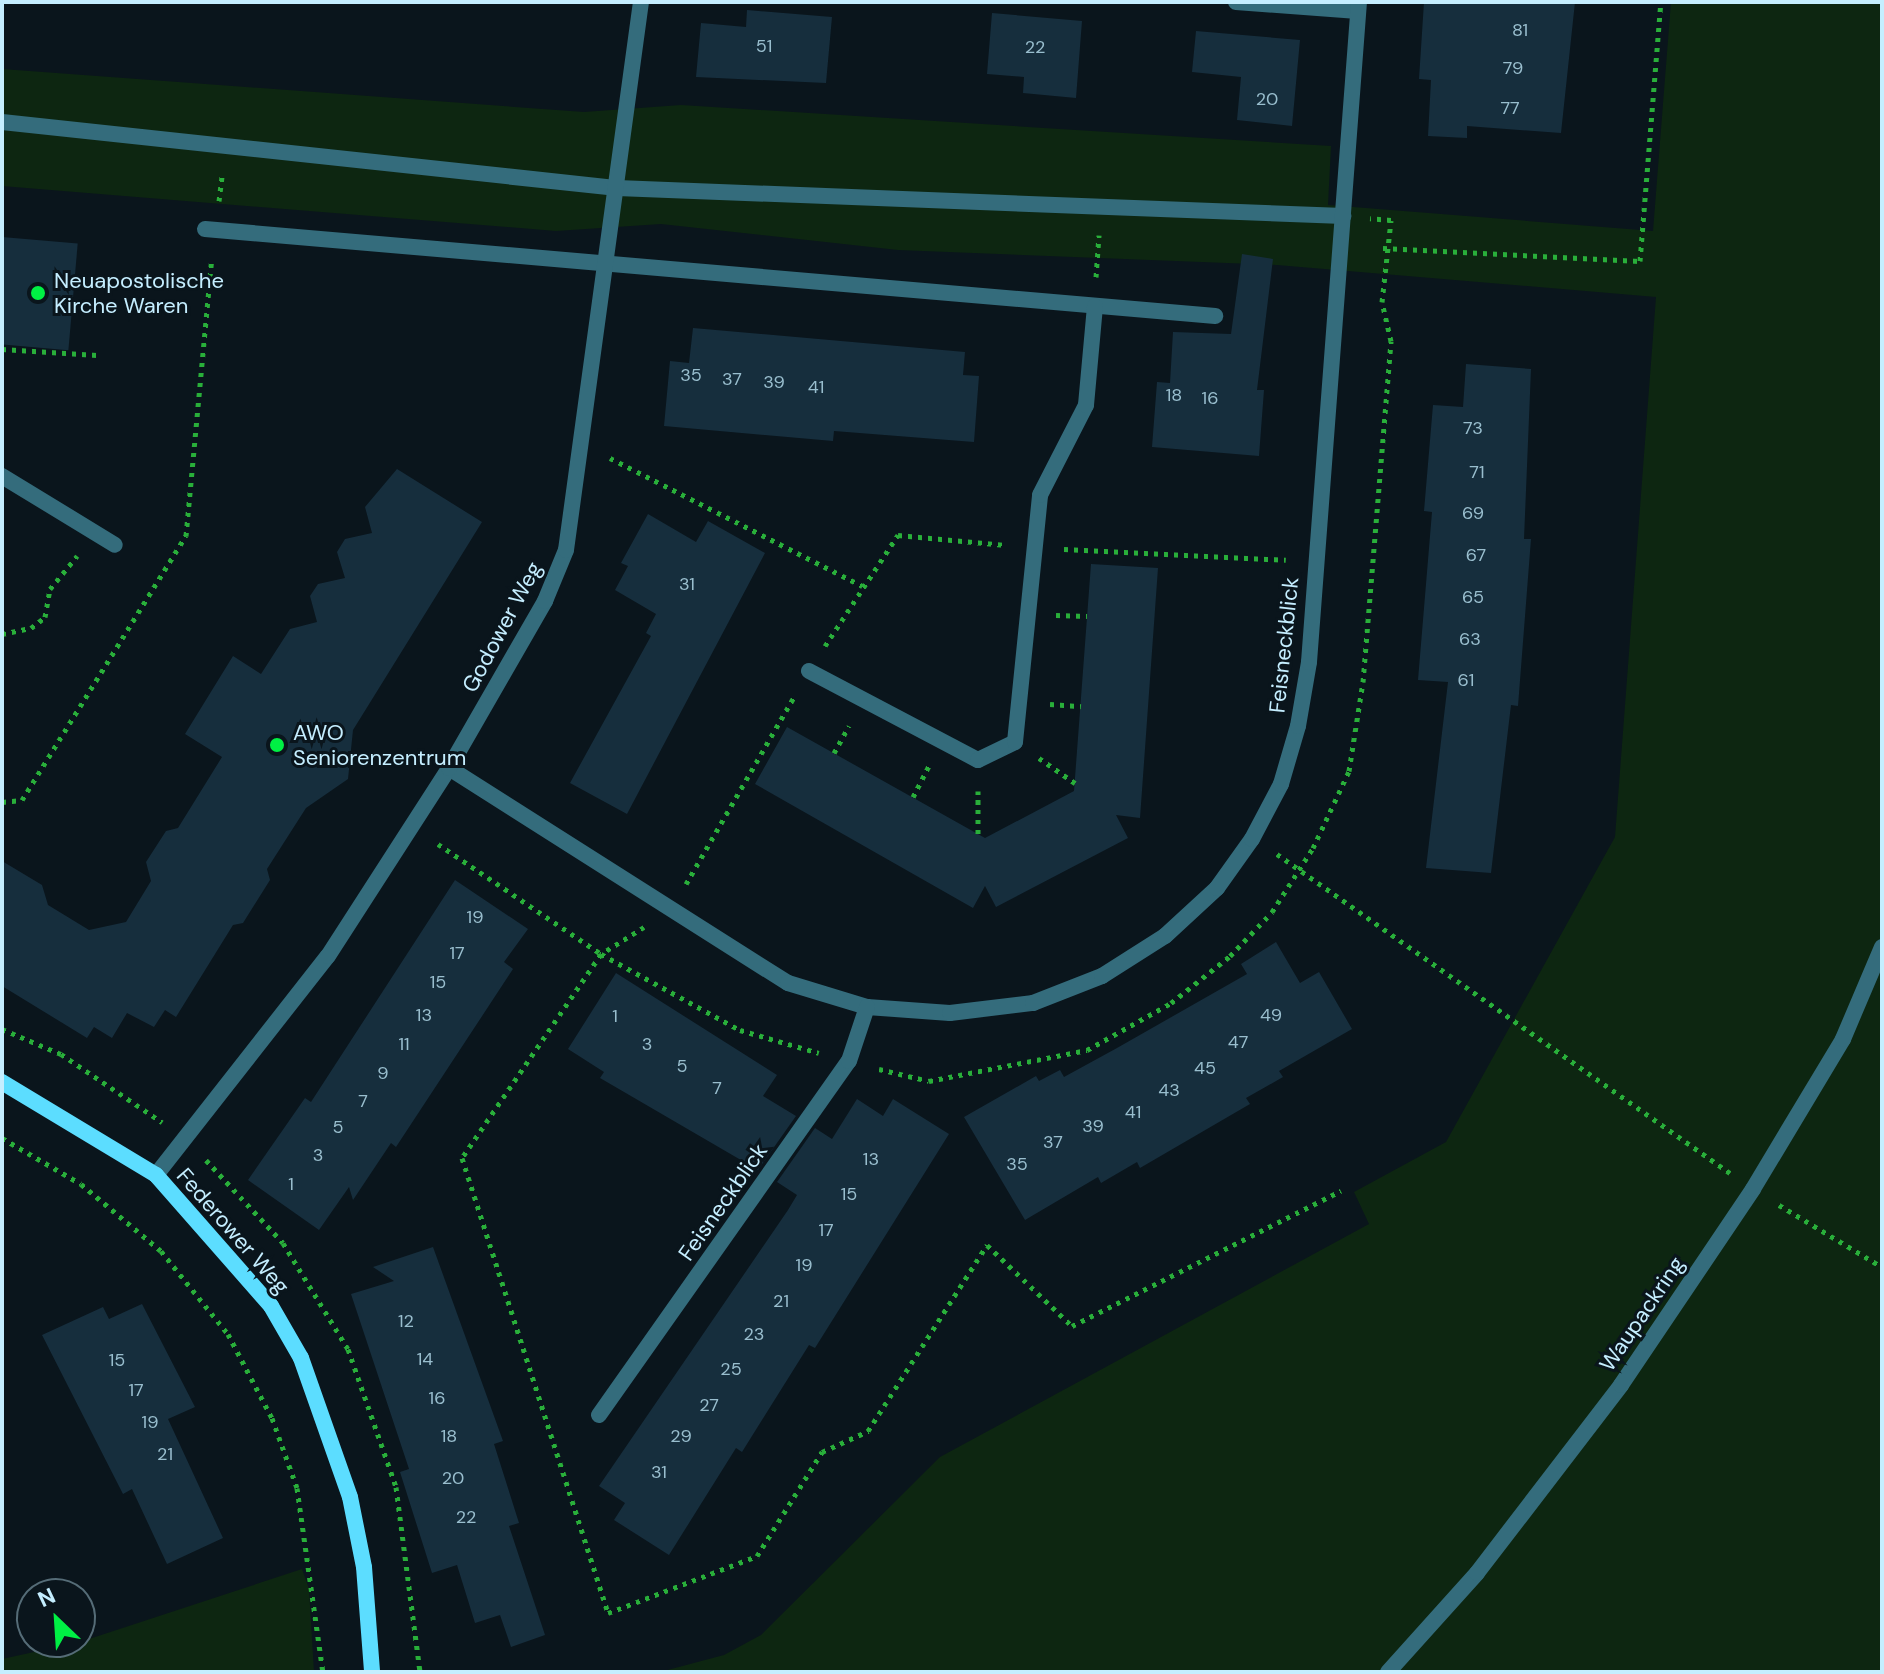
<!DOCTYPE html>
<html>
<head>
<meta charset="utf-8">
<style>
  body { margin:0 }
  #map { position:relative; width:1884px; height:1674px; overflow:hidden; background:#0a151c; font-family:"DM Sans",sans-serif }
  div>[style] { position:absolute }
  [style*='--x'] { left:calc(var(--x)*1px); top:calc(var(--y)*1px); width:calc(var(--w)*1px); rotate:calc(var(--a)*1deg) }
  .green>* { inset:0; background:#0d2611 }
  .building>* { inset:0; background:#162e3d; transform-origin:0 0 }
  .path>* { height:5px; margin-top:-2.5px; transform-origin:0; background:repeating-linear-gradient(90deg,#29af3a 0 4px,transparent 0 10px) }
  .lane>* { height:16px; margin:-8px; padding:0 8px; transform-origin:8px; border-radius:8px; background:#346c7c }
  .street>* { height:16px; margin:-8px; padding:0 8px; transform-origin:8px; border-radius:8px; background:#346c7c }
  .secondary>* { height:16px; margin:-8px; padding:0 8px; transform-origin:8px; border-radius:8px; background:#5cddff }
  .dots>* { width:22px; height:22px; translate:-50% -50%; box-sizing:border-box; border:4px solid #0a151c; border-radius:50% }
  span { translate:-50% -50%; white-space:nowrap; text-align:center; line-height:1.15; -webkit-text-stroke:6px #0a151c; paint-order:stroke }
  .number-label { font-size:18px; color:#99bece }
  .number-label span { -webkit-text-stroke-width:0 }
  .poi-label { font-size:22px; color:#c5eeff }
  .left { translate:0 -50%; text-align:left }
  .street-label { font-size:22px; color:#c5eeff }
  .frame { position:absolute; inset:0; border:4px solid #c5eeff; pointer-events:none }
  .north { position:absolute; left:16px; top:1578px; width:80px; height:80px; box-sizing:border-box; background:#0a151c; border:2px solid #556c77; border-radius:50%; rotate:335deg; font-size:22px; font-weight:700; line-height:32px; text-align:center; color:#c5eeff }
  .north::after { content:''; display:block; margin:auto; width:28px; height:36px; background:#00f044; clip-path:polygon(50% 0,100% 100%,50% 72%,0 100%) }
</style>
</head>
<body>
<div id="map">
  <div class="green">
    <i style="clip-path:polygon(1671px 2px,1882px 2px,1882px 1672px,660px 1672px,724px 1655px,761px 1635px,940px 1457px,1369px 1224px,1354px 1192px,1446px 1142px,1615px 837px,1656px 297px,1277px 265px,898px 250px,661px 224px,556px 231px,2px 186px,2px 69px,584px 112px,681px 105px,1331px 146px,1328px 205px,1653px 231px)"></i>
    <i style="clip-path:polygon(302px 1569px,309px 1589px,314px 1672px,2px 1672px,2px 1659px,80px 1642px)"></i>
  </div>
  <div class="building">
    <i style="clip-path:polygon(1424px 2px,1575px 2px,1561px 133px,1467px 126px,1467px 138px,1428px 136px,1431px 80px,1419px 79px)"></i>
    <i style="clip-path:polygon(747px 10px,832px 17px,826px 83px,696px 77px,701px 23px,746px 27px)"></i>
    <i style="clip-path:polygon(992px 13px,1082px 21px,1076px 98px,1023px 93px,1024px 77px,987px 74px)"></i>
    <i style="clip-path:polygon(1196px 31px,1300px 40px,1292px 126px,1237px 120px,1241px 77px,1192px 72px)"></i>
    <i style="left:2px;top:237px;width:76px;height:107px;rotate:5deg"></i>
    <i style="clip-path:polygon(1242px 254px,1273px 259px,1257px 390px,1264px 390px,1259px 456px,1152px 447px,1157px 382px,1170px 383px,1173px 332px,1231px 334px)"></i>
    <i style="clip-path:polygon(693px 328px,965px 352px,963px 375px,979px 376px,974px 442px,834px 431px,833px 441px,664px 426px,670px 361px,689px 363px)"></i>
    <i style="clip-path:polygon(1466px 364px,1531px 369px,1524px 539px,1531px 539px,1518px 706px,1511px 705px,1491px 873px,1426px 868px,1448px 682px,1418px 680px,1432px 512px,1424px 511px,1433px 405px,1463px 407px)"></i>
    <i style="clip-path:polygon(397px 469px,482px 522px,353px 730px,348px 779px,306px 808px,267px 869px,270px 880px,243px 923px,233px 925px,176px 1017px,165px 1010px,154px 1027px,127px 1013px,112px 1038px,94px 1027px,87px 1038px,2px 986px,2px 861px,42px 885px,48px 905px,89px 930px,126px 922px,151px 881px,146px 862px,166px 831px,178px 828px,222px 757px,185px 734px,233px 656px,261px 674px,290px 629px,317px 622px,310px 596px,318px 584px,345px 578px,337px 552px,345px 539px,372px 533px,365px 507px)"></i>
    <i style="clip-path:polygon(648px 514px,696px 542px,708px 521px,765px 553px,627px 814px,570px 783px,651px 636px,646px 633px,656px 614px,615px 590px,628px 566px,621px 563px)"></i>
    <i style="clip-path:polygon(1091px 564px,1158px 568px,1140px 818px,1116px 815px,1128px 838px,996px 907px,985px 886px,973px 908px,755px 784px,787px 727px,985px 838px,1074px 791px)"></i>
    <i style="clip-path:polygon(455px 880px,528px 929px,504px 962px,513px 969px,396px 1147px,391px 1143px,353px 1200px,349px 1187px,319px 1230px,248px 1180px,305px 1098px,311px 1102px)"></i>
    <i style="clip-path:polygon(1276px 942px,1300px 983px,1319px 972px,1352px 1029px,1279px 1071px,1283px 1077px,1246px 1098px,1250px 1104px,1140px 1168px,1137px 1162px,1101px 1183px,1098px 1177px,1025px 1220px,964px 1117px,1036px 1076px,1039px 1081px,1060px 1070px,1064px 1077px,1117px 1048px,1247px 974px,1241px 964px)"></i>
    <i style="clip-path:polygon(616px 973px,777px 1075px,763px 1096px,796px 1116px,758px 1170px,600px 1078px,604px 1072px,568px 1049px)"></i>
    <i style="clip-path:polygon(857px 1099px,883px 1116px,893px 1099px,949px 1134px,815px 1348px,809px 1345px,742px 1452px,736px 1448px,669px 1555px,614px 1520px,625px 1503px,599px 1486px,788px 1210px,797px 1195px,777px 1182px,815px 1128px,832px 1139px)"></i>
    <i style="clip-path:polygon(433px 1247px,503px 1441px,494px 1444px,519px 1523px,509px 1526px,545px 1635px,511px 1647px,500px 1615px,475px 1623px,457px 1565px,432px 1573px,400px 1472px,409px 1469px,351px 1294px,394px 1281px,373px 1267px)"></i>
    <i style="clip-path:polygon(142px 1304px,195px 1407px,168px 1419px,223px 1538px,167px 1564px,132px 1489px,123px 1494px,42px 1335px,103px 1307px,109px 1319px)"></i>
  </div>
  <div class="path">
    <i style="--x:219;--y:201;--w:26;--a:-83"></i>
    <i style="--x:1383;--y:248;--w:257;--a:2.9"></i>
    <i style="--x:1640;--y:261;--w:260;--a:-85.4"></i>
    <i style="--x:1096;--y:277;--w:42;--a:-85.9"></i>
    <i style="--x:2;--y:349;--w:95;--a:3.6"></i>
    <i style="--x:610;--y:458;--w:283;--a:26.9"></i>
    <i style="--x:1064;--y:549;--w:222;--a:2.8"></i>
    <i style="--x:1056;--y:615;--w:31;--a:2"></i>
    <i style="--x:2;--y:634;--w:30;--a:-12"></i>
    <i style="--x:31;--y:628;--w:18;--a:-38"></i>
    <i style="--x:45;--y:617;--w:28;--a:-80"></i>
    <i style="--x:50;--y:589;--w:43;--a:-50.7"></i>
    <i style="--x:825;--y:646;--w:133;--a:-56.7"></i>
    <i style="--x:898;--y:535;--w:108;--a:5.3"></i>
    <i style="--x:1050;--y:704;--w:31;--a:4"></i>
    <i style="--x:834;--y:753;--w:31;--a:-61"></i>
    <i style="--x:1039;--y:758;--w:44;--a:34.8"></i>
    <i style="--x:913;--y:797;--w:35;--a:-63"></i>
    <i style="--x:2;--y:802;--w:20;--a:-6"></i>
    <i style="--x:22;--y:800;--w:311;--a:-58.2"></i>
    <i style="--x:186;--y:536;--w:279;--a:-84.7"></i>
    <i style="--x:978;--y:834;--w:43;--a:-90"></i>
    <i style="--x:438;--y:844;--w:197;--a:34"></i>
    <i style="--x:601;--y:954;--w:158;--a:28.7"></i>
    <i style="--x:740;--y:1030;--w:82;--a:16.2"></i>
    <i style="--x:1277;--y:854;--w:554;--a:35.15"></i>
    <i style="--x:686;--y:884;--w:218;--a:-60"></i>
    <i style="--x:644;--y:927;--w:51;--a:147.9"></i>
    <i style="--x:601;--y:954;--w:247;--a:124.3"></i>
    <i style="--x:462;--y:1158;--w:478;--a:72.2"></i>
    <i style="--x:608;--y:1613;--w:160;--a:-20.9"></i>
    <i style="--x:757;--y:1556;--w:123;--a:-58"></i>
    <i style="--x:822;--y:1452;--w:51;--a:-24.5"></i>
    <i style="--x:868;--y:1431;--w:221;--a:-57.4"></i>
    <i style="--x:987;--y:1245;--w:117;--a:43.6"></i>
    <i style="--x:1072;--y:1326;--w:301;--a:-26.7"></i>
    <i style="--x:2;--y:1029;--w:64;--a:23"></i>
    <i style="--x:61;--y:1054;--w:122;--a:34"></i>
    <i style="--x:879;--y:1069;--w:51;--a:13.5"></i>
    <i style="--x:929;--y:1081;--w:161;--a:-11.1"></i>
    <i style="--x:1087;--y:1050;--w:96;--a:-29.2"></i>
    <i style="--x:1171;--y:1003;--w:75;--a:-38.5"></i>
    <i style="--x:1230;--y:956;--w:61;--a:-46.3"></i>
    <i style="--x:1272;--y:912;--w:76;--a:-57.4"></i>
    <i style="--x:1313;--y:848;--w:85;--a:-64.9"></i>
    <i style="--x:1349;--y:771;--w:90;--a:-81.1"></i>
    <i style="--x:1363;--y:682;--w:342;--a:-85.3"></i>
    <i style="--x:1391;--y:341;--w:40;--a:-103"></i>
    <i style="--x:1382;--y:302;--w:82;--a:-83.7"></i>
    <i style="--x:1391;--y:220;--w:21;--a:-175"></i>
    <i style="--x:2;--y:1138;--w:91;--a:30.2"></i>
    <i style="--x:81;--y:1184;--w:104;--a:39.9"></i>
    <i style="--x:161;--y:1251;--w:107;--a:51.1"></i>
    <i style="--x:228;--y:1334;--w:95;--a:62.4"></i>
    <i style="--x:272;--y:1418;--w:74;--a:70.3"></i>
    <i style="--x:297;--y:1488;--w:186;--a:82"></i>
    <i style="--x:206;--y:1160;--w:113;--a:47.1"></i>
    <i style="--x:283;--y:1243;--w:124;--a:58.5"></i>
    <i style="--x:348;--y:1349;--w:146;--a:70.8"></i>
    <i style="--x:396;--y:1487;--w:187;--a:82.6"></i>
    <i style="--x:1779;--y:1205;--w:120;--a:31"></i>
  </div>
  <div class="lane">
    <i style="--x:1236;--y:2;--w:122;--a:4.2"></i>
    <i style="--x:205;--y:229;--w:1014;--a:4.92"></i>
    <i style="--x:2;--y:476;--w:132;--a:31.4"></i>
    <i style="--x:809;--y:671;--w:191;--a:27.8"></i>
    <i style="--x:978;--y:760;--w:41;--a:-25.9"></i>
    <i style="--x:1015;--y:742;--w:248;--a:-84.2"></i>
    <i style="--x:1040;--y:495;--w:101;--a:-62.9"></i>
    <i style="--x:1086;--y:405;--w:99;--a:-84.8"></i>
  </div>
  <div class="street">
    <i style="--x:2;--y:122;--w:619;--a:6.13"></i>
    <i style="--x:617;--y:188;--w:727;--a:2.21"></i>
    <i style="--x:449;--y:768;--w:401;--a:32.4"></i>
    <i style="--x:788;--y:983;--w:83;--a:16.9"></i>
    <i style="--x:867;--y:1007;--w:83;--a:4.1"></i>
    <i style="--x:950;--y:1013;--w:84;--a:-6.9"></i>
    <i style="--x:1033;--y:1003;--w:74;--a:-21.4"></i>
    <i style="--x:1102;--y:976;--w:75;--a:-32.4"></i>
    <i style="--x:1165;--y:936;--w:71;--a:-42.7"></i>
    <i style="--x:1217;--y:888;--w:60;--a:-54.5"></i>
    <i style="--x:1252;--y:839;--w:62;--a:-62.2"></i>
    <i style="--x:1281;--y:784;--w:60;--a:-73.7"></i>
    <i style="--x:1298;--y:726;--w:65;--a:-80.2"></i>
    <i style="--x:1309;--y:662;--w:662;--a:-85.67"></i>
    <i style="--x:156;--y:1175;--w:278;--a:-51.9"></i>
    <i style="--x:328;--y:956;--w:224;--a:-57.2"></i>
    <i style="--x:449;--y:768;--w:193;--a:-60.1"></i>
    <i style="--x:545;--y:601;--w:55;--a:-67.6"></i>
    <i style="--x:566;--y:550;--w:553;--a:-82.21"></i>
    <i style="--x:599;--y:1415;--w:433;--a:-54.8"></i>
    <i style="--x:849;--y:1061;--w:57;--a:-71.6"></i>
    <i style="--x:1388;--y:1672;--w:133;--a:-48"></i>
    <i style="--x:1477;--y:1573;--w:237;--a:-52.5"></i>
    <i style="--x:1621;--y:1385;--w:236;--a:-56"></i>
    <i style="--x:1753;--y:1189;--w:175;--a:-59"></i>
    <i style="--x:1843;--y:1039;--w:100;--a:-67"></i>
  </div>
  <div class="secondary">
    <i style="--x:2;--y:1082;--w:180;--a:31.1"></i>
    <i style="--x:156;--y:1175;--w:174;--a:48.7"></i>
    <i style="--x:271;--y:1306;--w:60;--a:60"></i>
    <i style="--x:301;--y:1358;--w:147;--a:70.6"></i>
    <i style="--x:350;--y:1497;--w:71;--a:78.7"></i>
    <i style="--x:364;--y:1567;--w:105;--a:85.6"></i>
  </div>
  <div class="dots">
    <i style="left:38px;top:293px;background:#00f044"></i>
    <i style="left:277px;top:745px;background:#00f044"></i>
  </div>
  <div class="number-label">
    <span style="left:1520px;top:30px">81</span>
    <span style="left:764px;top:46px">51</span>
    <span style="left:1035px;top:47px">22</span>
    <span style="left:1513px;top:68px">79</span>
    <span style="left:1267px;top:99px">20</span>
    <span style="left:1510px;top:108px">77</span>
    <span style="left:691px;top:375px">35</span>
    <span style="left:732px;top:379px">37</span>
    <span style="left:774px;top:382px">39</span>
    <span style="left:816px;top:387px">41</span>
    <span style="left:1174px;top:395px">18</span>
    <span style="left:1210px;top:398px">16</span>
    <span style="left:1473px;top:428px">73</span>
    <span style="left:1477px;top:472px">71</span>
    <span style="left:1473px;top:513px">69</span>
    <span style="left:1476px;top:555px">67</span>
    <span style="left:687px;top:584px">31</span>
    <span style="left:1473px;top:597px">65</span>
    <span style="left:1470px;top:639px">63</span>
    <span style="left:1466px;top:680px">61</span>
    <span style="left:475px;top:917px">19</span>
    <span style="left:457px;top:953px">17</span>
    <span style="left:438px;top:982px">15</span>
    <span style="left:424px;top:1015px">13</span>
    <span style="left:1271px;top:1015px">49</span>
    <span style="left:615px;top:1016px">1</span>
    <span style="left:1238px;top:1042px">47</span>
    <span style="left:404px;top:1044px">11</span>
    <span style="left:647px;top:1044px">3</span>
    <span style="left:682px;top:1066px">5</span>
    <span style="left:1205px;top:1068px">45</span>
    <span style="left:383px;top:1073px">9</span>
    <span style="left:717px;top:1088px">7</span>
    <span style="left:1169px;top:1090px">43</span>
    <span style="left:363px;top:1101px">7</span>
    <span style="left:1133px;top:1112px">41</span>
    <span style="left:1093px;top:1126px">39</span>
    <span style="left:338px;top:1127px">5</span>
    <span style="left:1053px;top:1142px">37</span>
    <span style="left:318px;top:1155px">3</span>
    <span style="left:871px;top:1159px">13</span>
    <span style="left:1017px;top:1164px">35</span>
    <span style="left:291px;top:1184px">1</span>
    <span style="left:849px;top:1194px">15</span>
    <span style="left:826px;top:1230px">17</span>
    <span style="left:804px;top:1265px">19</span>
    <span style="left:781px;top:1301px">21</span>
    <span style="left:406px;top:1321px">12</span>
    <span style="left:754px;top:1334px">23</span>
    <span style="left:425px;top:1359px">14</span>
    <span style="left:117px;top:1360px">15</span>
    <span style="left:731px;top:1369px">25</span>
    <span style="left:136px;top:1390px">17</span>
    <span style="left:437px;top:1398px">16</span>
    <span style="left:709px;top:1405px">27</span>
    <span style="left:150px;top:1422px">19</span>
    <span style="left:449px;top:1436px">18</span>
    <span style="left:681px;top:1436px">29</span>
    <span style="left:165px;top:1454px">21</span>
    <span style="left:659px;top:1472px">31</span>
    <span style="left:453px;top:1478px">20</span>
    <span style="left:466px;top:1517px">22</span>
  </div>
  <div class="poi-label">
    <span class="left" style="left:54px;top:293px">Neuapostolische<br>Kirche Waren</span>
    <span class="left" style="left:293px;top:745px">AWO<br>Seniorenzentrum</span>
  </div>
  <div class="street-label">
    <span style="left:502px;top:627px;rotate:-62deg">Godower Weg</span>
    <span style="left:1284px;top:645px;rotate:-84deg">Feisneckblick</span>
    <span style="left:723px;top:1202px;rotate:-55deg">Feisneckblick</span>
    <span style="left:233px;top:1231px;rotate:49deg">Federower Weg</span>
    <span style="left:1642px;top:1314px;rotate:-56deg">Waupackring</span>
  </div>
  <div class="frame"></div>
  <div class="north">N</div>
</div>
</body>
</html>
